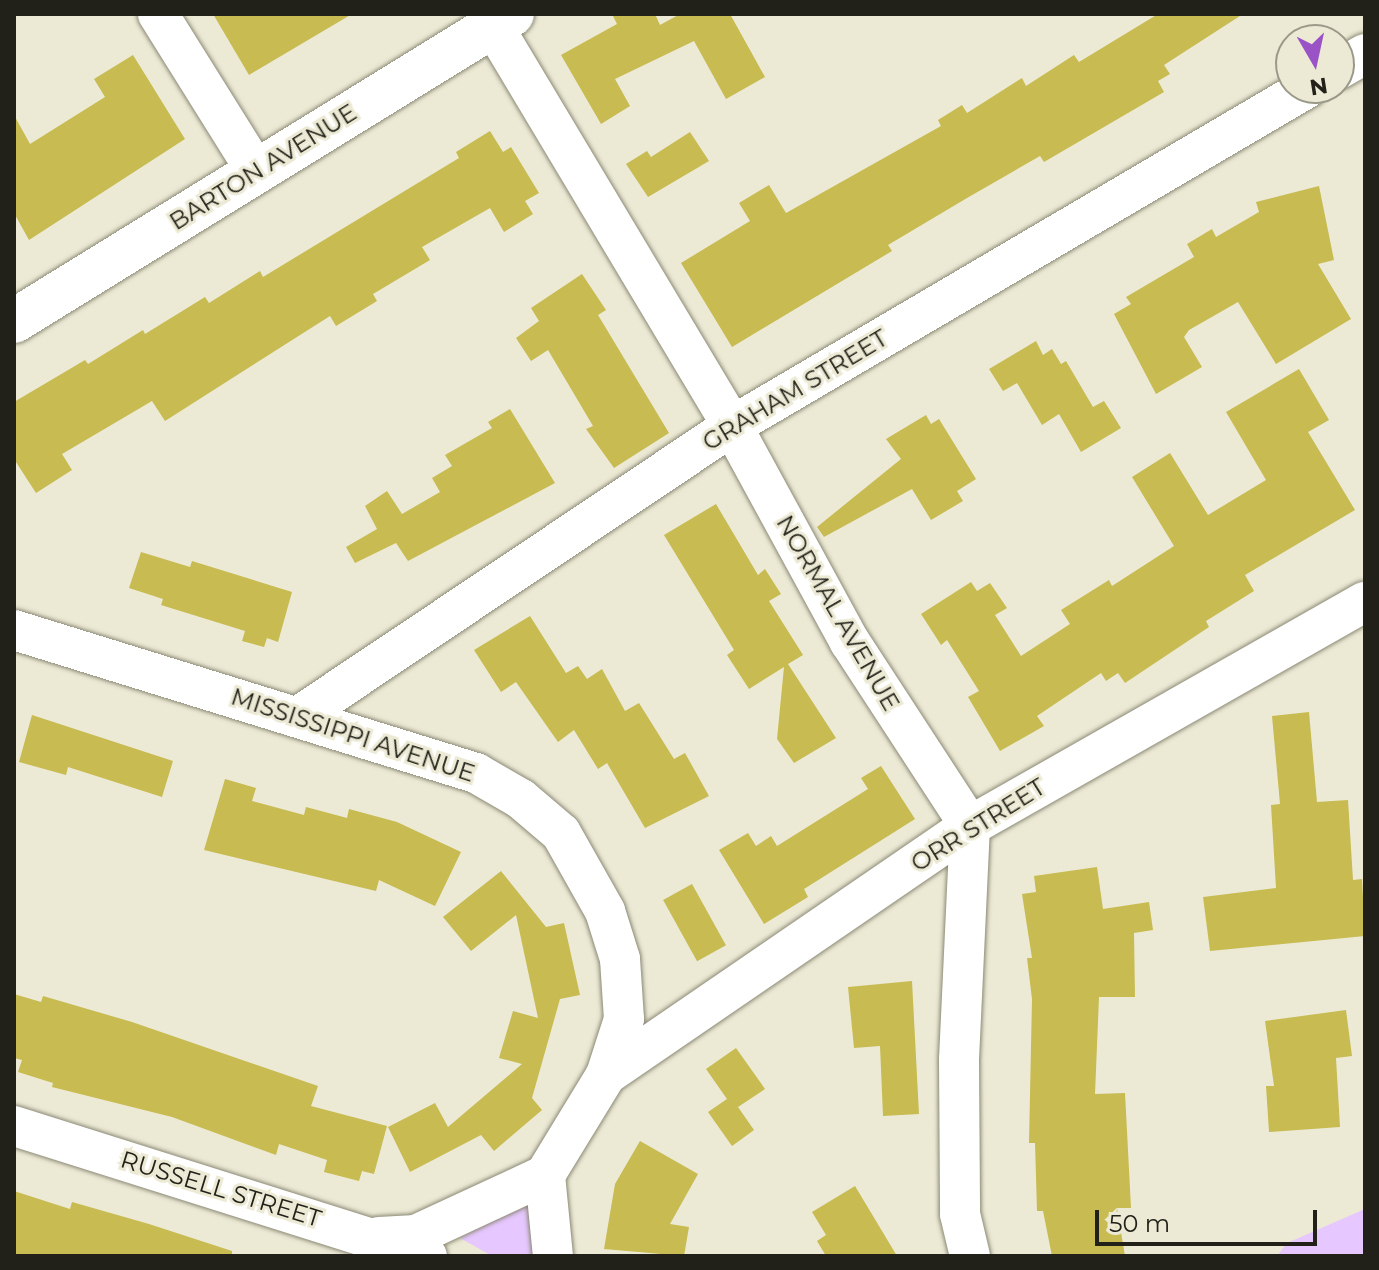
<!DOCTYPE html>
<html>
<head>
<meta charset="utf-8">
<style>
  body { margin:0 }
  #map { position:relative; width:1379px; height:1270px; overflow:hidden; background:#ecead5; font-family:Montserrat,sans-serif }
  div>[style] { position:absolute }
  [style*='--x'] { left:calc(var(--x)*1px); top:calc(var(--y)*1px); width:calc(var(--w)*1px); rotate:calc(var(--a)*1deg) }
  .green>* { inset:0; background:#e6c7ff }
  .building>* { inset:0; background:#c7bb51; transform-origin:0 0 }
  .roads { filter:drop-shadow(0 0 2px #8b8976) drop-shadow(0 0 2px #8b8976) }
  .minor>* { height:40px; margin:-20px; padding:0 20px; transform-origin:20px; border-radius:20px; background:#fff }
  .major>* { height:44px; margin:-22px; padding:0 22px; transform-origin:22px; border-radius:22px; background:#fff }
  span { translate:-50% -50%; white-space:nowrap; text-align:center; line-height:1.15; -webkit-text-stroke:6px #ecead5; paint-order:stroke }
  .street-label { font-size:24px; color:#212119 }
  .frame { position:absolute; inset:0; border:16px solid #212119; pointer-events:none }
  .north { position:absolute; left:1275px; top:24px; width:80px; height:80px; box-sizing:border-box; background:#ecead5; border:2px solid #9b9a8a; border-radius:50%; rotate:171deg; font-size:22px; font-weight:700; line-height:32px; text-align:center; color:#212119 }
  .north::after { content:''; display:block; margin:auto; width:28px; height:36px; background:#9953c7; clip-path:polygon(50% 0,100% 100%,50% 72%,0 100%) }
  .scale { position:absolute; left:1095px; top:1210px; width:222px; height:36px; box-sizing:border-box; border:4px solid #212119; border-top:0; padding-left:10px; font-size:24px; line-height:28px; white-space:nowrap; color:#212119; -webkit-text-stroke:6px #ecead5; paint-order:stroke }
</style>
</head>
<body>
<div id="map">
  <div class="green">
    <i style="clip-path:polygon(526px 1203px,531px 1206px,537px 1256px,492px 1256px,460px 1238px)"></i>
    <i style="clip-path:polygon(1365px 1209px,1365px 1256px,1277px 1256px,1287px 1243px)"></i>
  </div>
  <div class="building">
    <i style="clip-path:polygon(213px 14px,352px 14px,249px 75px)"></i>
    <i style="clip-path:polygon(612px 14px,655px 14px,660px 25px,680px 14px,730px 14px,765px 77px,726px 99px,694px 41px,615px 79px,630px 106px,601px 124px,561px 55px,617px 24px)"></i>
    <i style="clip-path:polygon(1158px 14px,1243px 14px,1164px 65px,1170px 74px,1158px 81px,1164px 92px,1044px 162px,1040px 156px,967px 198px,888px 245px,892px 251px,732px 347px,681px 263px,750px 221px,739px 203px,769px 185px,786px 213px,941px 126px,938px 120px,962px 105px,967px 113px,1022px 78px,1026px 86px,1074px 55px,1079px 62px)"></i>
    <i style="clip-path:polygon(133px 55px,185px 139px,29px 240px,14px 213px,14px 115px,30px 144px,105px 97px,94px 79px)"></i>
    <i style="clip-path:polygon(490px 131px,503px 152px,511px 147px,539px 193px,525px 201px,533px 214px,504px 232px,490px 208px,422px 247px,430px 260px,373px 294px,377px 301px,336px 326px,330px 316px,165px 421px,152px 401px,62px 454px,72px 470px,36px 493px,14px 459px,14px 402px,85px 360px,88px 364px,143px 330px,145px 334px,205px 297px,209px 303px,260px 271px,263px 277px,459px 158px,456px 152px)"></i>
    <i style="clip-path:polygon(690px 132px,709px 161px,648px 197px,626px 164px,647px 151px,651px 157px)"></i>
    <i style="clip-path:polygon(1319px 186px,1334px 260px,1318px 264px,1351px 319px,1276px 364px,1238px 302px,1189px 330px,1184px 337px,1202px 367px,1156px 394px,1114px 314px,1131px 304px,1126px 297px,1194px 257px,1187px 244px,1212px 229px,1216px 237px,1259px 212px,1256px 202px)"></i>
    <i style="clip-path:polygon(582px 274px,606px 310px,598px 315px,669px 433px,614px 468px,586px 429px,593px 426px,548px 350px,531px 361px,516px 338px,539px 321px,531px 308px)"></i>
    <i style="clip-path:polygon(1036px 341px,1043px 355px,1052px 349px,1061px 364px,1066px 361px,1093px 407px,1104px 401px,1121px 428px,1081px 452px,1059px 414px,1042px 425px,1017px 383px,1003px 391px,989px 369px)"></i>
    <i style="clip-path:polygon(1299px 369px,1329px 420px,1308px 432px,1355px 510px,1245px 575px,1254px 591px,1206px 621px,1209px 627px,1125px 683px,1118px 673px,1106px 681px,1101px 673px,1037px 716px,1044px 726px,1000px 751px,968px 697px,979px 691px,947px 640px,941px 645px,921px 614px,971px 582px,977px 591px,990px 583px,1007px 608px,995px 615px,1021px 656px,1070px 624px,1061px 610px,1109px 580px,1112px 586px,1174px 546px,1132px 477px,1170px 453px,1208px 515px,1266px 480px,1226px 412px)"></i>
    <i style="clip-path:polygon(510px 409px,555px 483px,408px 561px,396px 543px,355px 563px,346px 547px,377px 529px,365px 506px,387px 491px,402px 514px,440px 492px,432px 478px,452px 466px,445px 455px,492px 428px,488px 422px)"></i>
    <i style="clip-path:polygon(926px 415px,931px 424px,939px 419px,976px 479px,957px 491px,963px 501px,931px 520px,912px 489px,824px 537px,817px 527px,901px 459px,886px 439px)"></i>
    <i style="clip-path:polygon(716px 504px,758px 575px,765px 569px,781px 594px,769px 601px,803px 655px,788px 664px,836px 738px,794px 763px,777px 739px,784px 667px,749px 689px,727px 655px,734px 650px,664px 535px)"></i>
    <i style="clip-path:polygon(141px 552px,190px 567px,192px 561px,292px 592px,278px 642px,267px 638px,264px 647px,242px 641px,245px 631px,161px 605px,163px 599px,129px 588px)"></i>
    <i style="clip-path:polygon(530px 616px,566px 673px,578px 666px,587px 679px,602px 669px,625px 711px,639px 703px,674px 759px,685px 753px,709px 796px,645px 828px,607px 763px,598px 769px,574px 730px,558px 742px,516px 682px,501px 692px,474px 650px)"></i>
    <i style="clip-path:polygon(1309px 712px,1317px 802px,1348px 800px,1353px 880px,1362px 879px,1365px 936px,1210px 951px,1203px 897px,1276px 888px,1271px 805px,1280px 804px,1272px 716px)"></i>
    <i style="clip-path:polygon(32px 715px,173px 761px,162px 797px,68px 767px,66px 775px,19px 762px)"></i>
    <i style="clip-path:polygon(881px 766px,915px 819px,804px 889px,808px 897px,764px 924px,719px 850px,748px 833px,756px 846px,771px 836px,777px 846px,868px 789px,861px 778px)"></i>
    <i style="clip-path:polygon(225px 779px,256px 788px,252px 801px,304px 815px,306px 807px,347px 818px,349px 809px,397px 822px,461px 852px,435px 906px,379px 880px,376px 891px,204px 850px)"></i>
    <i style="clip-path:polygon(1097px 867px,1103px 909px,1149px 902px,1153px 930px,1134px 933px,1135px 997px,1099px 997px,1095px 1094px,1125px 1093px,1131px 1208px,1117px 1208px,1125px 1256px,1052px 1256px,1043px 1211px,1037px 1211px,1035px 1143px,1029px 1143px,1032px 999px,1027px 958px,1032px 958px,1022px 894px,1036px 892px,1034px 876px)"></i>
    <i style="clip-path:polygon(501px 871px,546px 927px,564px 923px,580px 995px,560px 999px,532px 1098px,542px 1110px,494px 1151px,481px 1135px,410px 1172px,388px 1127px,435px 1103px,448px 1127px,522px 1064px,499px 1058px,513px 1011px,538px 1018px,516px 915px,471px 951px,443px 917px)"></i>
    <i style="left:692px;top:884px;width:70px;height:33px;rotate:61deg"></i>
    <i style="clip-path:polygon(912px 981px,919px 1114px,883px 1116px,880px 1046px,854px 1048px,848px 987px)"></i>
    <i style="clip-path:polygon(14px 994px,41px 1002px,43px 996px,132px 1022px,318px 1086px,311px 1106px,387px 1126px,374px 1174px,362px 1171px,359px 1181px,324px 1172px,327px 1160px,279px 1144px,276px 1155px,172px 1117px,52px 1087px,53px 1083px,18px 1072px,22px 1060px,14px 1058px)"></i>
    <i style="clip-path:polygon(1346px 1010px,1352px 1056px,1336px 1058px,1340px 1127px,1269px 1132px,1266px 1086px,1274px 1086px,1265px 1021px)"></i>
    <i style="clip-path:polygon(736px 1048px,765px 1089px,738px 1107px,754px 1130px,732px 1146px,708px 1112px,727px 1099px,706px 1069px)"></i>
    <i style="clip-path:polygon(640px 1141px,698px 1174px,670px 1224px,689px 1227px,684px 1256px,604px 1249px,615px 1184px)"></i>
    <i style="clip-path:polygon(855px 1186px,897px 1256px,826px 1256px,817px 1241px,826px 1235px,812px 1212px)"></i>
    <i style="clip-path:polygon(14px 1191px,70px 1209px,72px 1202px,149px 1224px,232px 1251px,232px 1256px,14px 1256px)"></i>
  </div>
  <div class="roads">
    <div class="minor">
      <i style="--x:158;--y:14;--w:185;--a:58"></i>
      <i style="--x:493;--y:26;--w:466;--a:59.1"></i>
      <i style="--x:732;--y:426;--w:246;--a:61.4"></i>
      <i style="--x:850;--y:642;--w:220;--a:56.9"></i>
      <i style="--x:970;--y:826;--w:234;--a:92.7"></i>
      <i style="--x:959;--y:1060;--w:154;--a:89.6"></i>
      <i style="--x:960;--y:1214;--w:43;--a:76.6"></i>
      <i style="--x:1339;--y:69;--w:30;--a:-30"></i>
      <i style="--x:14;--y:630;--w:484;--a:17.2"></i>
      <i style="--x:476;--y:773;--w:52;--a:30"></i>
      <i style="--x:521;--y:799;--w:52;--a:40.4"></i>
      <i style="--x:561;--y:833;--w:90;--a:60.6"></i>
      <i style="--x:605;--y:911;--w:50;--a:72.6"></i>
      <i style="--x:620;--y:959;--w:60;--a:86.2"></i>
      <i style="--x:624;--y:1019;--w:59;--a:107.8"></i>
      <i style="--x:606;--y:1075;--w:117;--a:121.4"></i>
      <i style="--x:545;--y:1175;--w:81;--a:84.4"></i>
      <i style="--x:299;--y:716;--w:521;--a:-33.81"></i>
      <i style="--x:732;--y:426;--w:667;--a:-30.45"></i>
      <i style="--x:606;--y:1075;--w:441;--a:-34.4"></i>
      <i style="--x:970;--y:826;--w:454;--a:-29.6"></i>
      <i style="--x:14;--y:1126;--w:433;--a:17.5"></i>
      <i style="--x:379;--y:1237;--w:37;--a:-3"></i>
      <i style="--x:416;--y:1235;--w:142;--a:-24.9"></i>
    </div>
    <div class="major">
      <i style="--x:14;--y:321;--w:585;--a:-31.65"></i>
    </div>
  </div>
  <div class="street-label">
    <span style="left:263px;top:167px;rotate:-32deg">BARTON AVENUE</span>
    <span style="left:795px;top:390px;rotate:-31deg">GRAHAM STREET</span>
    <span style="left:838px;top:613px;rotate:60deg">NORMAL AVENUE</span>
    <span style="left:353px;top:735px;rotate:18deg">MISSISSIPPI AVENUE</span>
    <span style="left:978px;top:825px;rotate:-32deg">ORR STREET</span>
    <span style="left:221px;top:1189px;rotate:17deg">RUSSELL STREET</span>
  </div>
  <div class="frame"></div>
  <div class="north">N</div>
  <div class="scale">50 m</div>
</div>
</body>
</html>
